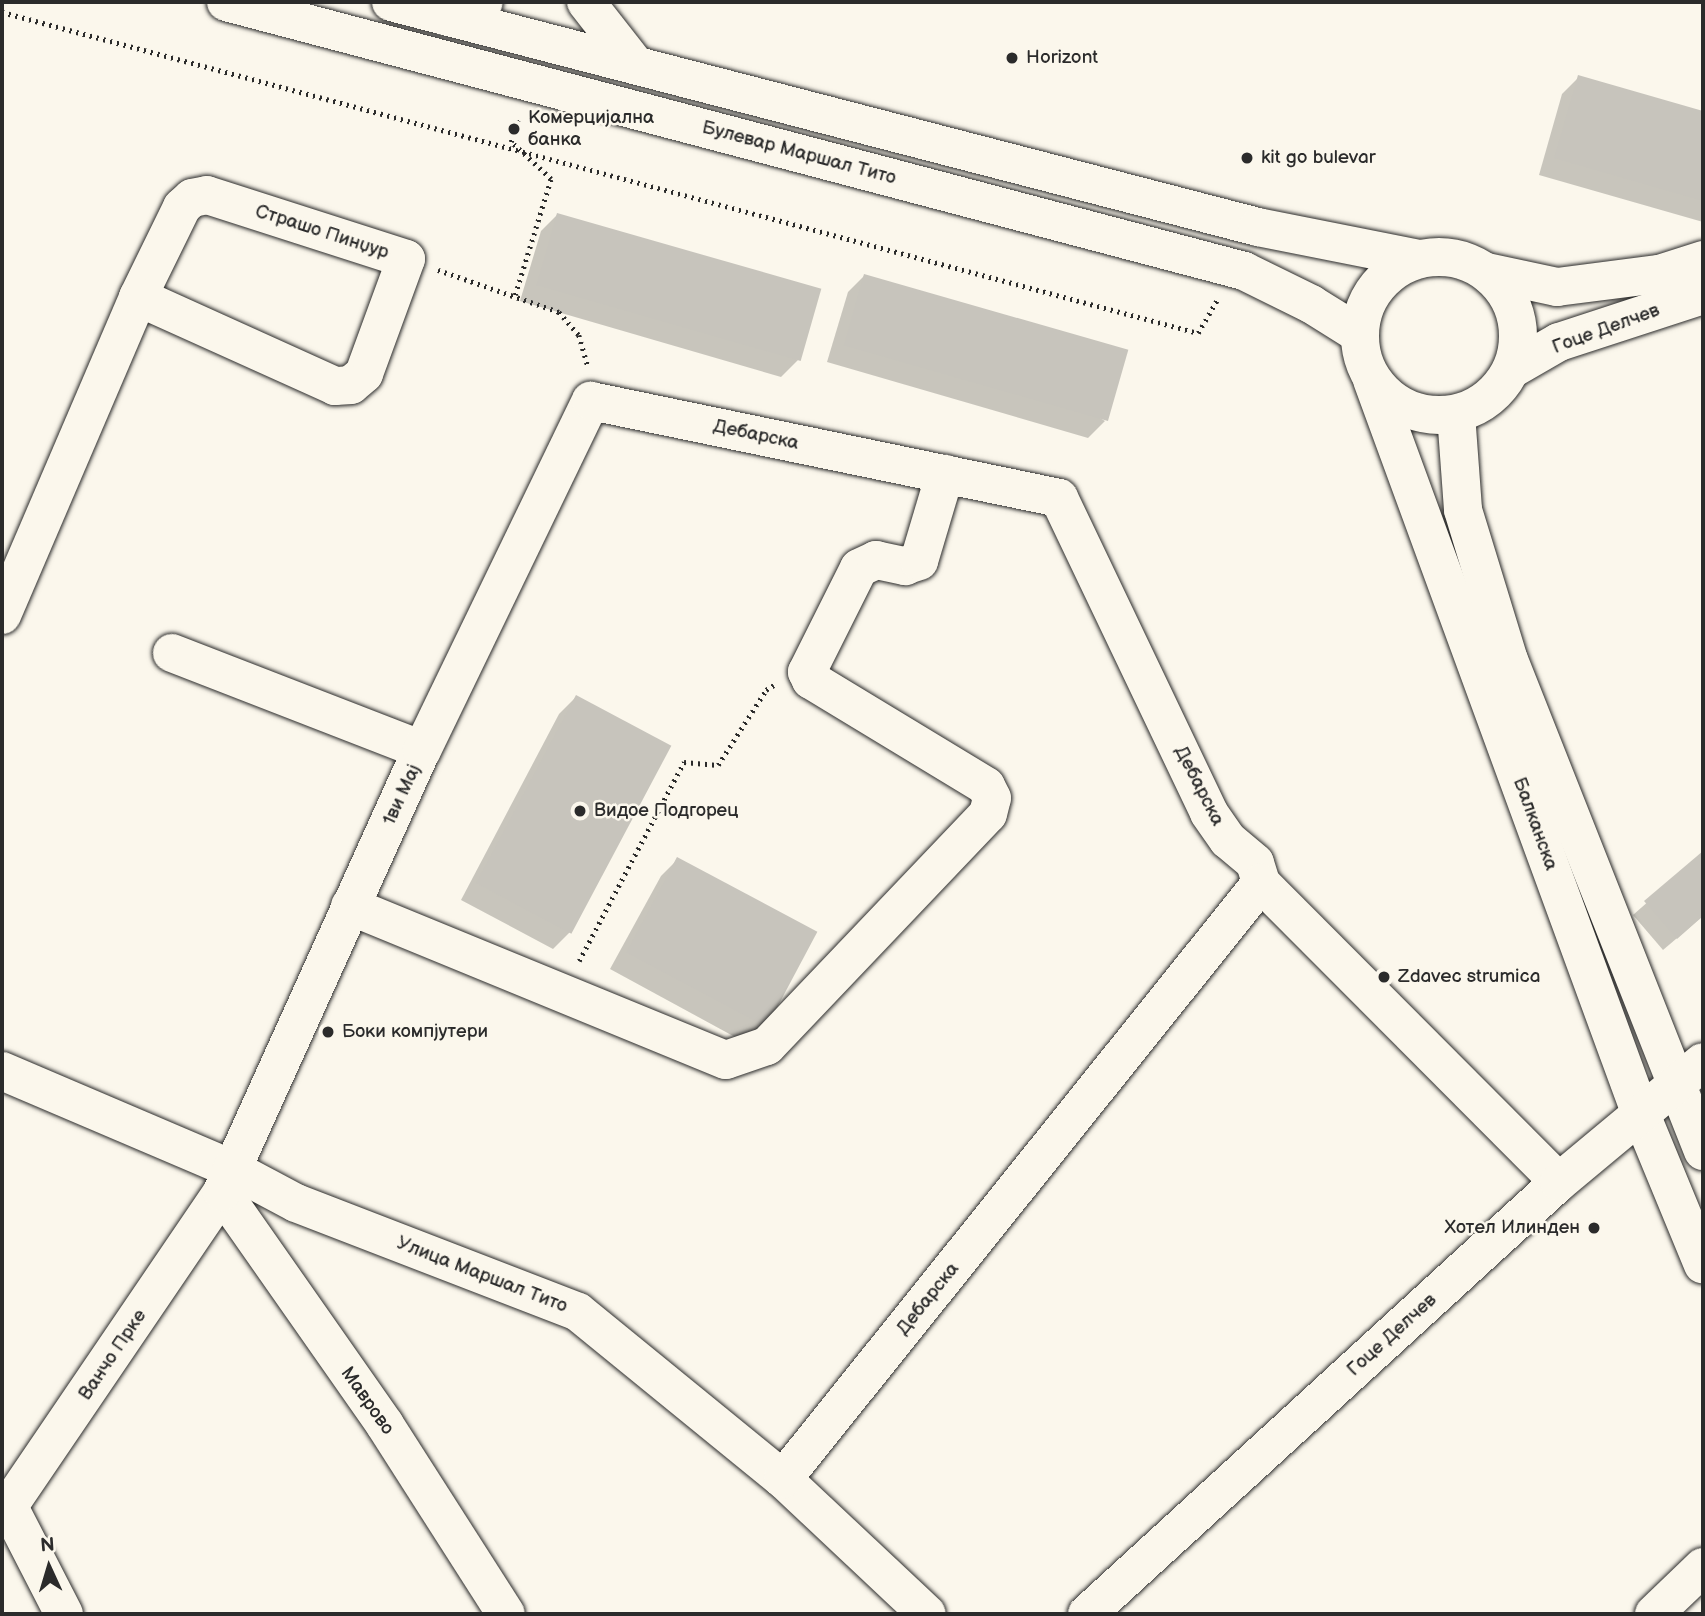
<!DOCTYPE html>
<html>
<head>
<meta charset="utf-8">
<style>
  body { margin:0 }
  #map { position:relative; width:1705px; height:1616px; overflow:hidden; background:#fbf7ec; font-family:"Balsamiq Sans",sans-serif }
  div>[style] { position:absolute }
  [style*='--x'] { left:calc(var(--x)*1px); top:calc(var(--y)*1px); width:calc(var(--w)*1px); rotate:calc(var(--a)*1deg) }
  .shadow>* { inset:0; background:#0003 }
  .building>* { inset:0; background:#c7c4bc; transform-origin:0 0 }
  .path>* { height:4.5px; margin-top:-2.25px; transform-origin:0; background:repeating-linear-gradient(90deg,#2b2b2b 0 2px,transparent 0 7px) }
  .roads { filter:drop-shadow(0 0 2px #2b2b2b) drop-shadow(0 0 2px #2b2b2b) }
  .minor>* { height:38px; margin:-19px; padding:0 19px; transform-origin:19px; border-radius:19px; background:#fbf7ec }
  .major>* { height:38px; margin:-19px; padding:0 19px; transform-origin:19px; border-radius:19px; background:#fbf7ec }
  .major>.ring { margin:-19px; padding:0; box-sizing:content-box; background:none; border:38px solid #fbf7ec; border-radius:50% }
  .dots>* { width:19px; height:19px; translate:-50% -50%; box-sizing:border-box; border:4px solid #fbf7ec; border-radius:50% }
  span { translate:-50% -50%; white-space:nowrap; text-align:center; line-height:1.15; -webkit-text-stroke:5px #fbf7ec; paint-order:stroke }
  .poi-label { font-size:19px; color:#2b2b2b }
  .left { translate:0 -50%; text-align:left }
  .right { translate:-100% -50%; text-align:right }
  .street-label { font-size:19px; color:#2b2b2b }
  .frame { position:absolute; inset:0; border:4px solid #2b2b2b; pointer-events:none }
  .north { position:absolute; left:14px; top:1532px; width:70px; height:70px; -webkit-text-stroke:5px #fbf7ec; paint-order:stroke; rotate:356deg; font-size:19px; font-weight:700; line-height:28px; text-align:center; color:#2b2b2b }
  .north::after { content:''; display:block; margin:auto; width:24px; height:32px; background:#2b2b2b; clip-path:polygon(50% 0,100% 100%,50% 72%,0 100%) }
</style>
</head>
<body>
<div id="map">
  <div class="shadow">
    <i style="clip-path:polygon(1579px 77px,1703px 113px,1703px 222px,1539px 175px,1562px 94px)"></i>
    <i style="clip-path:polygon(557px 215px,798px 360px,781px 377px,520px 301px,541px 231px)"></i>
    <i style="clip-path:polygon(864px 276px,1105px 421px,1088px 438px,827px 362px,848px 292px)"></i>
    <i style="clip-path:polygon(576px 697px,570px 932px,553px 949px,461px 900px,559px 714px)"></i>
    <i style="clip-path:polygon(1703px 853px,1703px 916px,1663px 950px,1633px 915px)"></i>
    <i style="clip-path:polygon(678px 859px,763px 1027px,746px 1043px,610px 969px,661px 876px)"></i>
  </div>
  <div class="building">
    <i style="clip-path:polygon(1578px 75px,1703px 111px,1703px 201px,1554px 158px)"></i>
    <i style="left:557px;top:213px;width:275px;height:75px;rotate:16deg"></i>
    <i style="left:864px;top:274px;width:275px;height:74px;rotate:16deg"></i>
    <i style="left:576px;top:695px;width:108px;height:213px;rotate:28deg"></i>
    <i style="clip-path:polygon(1703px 851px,1703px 916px,1677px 939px,1644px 901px)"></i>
    <i style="left:677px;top:857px;width:159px;height:108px;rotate:28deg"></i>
  </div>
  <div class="path">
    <i style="--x:2;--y:12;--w:1238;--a:15.02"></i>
    <i style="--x:1198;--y:333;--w:38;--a:-60"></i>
    <i style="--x:438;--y:270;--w:128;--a:19.1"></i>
    <i style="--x:559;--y:312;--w:30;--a:49"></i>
    <i style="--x:579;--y:335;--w:32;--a:74"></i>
    <i style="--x:515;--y:295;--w:121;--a:-72.8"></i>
    <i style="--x:551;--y:179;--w:54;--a:-137.2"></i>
    <i style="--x:511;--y:142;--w:27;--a:-73"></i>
    <i style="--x:579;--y:961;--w:225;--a:-62.2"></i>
    <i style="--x:684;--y:762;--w:34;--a:5"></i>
    <i style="--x:718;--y:765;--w:89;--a:-57.4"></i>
    <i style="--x:766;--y:690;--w:9;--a:-32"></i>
  </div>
  <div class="roads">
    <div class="minor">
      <i style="--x:586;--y:2;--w:76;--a:51.9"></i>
      <i style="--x:445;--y:16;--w:41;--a:-19.7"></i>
      <i style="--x:1372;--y:380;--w:780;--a:69.89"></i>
      <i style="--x:1640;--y:1112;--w:165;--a:67.6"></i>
      <i style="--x:1456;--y:414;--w:96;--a:85.8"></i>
      <i style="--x:1463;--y:510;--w:157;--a:73"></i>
      <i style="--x:1509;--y:660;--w:528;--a:68.44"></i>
      <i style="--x:2;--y:615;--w:346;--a:-66.8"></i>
      <i style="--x:138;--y:297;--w:100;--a:-63.9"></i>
      <i style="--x:182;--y:207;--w:13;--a:-42"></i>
      <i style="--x:192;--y:198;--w:15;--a:-11"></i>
      <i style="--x:207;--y:195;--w:209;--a:17.8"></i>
      <i style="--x:406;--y:259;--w:122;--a:110.1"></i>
      <i style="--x:364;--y:374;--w:17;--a:140"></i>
      <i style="--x:351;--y:385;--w:16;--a:176"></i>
      <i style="--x:335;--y:386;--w:216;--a:-155.7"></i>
      <i style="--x:172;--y:653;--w:268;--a:21.2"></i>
      <i style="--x:1261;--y:883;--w:422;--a:45.1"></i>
      <i style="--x:350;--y:906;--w:406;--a:22.3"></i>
      <i style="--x:726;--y:1060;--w:43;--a:-18.9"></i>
      <i style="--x:767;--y:1046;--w:320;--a:-46.4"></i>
      <i style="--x:988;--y:814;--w:16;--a:-76"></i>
      <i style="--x:992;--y:798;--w:13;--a:-117"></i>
      <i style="--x:986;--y:786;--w:205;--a:-148.8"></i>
      <i style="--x:811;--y:680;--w:9;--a:-117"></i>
      <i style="--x:807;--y:672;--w:116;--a:-63.4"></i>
      <i style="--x:859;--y:568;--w:19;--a:-25"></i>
      <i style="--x:876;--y:560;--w:30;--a:12"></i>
      <i style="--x:905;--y:566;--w:15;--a:-20"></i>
      <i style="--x:919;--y:561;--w:91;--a:-73.4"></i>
      <i style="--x:2;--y:1071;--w:250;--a:23.1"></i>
      <i style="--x:232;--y:1169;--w:72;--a:28"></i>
      <i style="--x:296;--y:1203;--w:302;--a:21.1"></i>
      <i style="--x:578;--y:1312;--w:264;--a:39.2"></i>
      <i style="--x:783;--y:1479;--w:197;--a:43.2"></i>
      <i style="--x:222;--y:1192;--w:284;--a:55"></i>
      <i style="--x:385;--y:1425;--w:224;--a:57.4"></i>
      <i style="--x:2;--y:1504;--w:9;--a:32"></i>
      <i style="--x:10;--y:1509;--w:118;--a:62.8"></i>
      <i style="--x:2;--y:1516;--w:392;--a:-55.8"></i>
      <i style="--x:222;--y:1192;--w:485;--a:-65.7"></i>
      <i style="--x:422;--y:750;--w:388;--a:-64.2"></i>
      <i style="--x:591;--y:401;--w:478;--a:11.7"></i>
      <i style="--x:1059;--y:498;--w:349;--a:64.5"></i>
      <i style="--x:1209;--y:813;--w:33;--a:55"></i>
      <i style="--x:1228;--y:840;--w:35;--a:40"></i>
      <i style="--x:1255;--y:863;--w:21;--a:73"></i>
      <i style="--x:1261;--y:883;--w:764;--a:128.73"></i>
      <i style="--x:1087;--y:1614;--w:640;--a:-42.47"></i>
      <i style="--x:1559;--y:1182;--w:187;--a:-39.8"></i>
      <i style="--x:1654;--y:1614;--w:68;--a:-43.8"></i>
    </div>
    <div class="major">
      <i style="--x:226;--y:2;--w:1053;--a:14.8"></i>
      <i style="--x:1244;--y:271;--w:75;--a:26.2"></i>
      <i style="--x:1311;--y:304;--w:57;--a:32"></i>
      <i style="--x:391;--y:2;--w:896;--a:14.55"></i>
      <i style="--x:1258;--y:227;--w:164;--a:11.2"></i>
      <i class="ring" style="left:1360px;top:257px;width:120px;height:120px"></i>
      <i style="--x:1487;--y:272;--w:72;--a:12.1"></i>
      <i style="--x:1557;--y:287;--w:103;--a:-7.3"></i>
      <i style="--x:1659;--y:274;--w:46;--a:-17.7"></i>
      <i style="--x:1512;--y:369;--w:54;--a:-29.9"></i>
      <i style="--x:1559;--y:342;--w:151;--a:-18.1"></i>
    </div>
  </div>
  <div class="dots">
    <i style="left:1012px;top:58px;background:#2b2b2b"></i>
    <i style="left:514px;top:129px;background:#2b2b2b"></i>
    <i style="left:1247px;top:158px;background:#2b2b2b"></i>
    <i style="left:580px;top:811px;background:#2b2b2b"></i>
    <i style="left:1384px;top:977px;background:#2b2b2b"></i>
    <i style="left:328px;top:1032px;background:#2b2b2b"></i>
    <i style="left:1594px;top:1228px;background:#2b2b2b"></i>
  </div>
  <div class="poi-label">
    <span class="left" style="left:1026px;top:58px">Horizont</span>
    <span class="left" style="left:528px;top:129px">Комерцијална<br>банка</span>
    <span class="left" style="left:1261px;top:158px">kit go bulevar</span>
    <span class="left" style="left:594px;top:811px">Видое Подгорец</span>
    <span class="left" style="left:1398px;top:977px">Zdavec strumica</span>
    <span class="left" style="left:342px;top:1032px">Боки компјутери</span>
    <span class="right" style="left:1580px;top:1228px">Хотел Илинден</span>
  </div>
  <div class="street-label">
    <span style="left:799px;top:153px;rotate:15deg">Булевар Маршал Тито</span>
    <span style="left:322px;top:232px;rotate:18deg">Страшо Пинџур</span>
    <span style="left:1606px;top:329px;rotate:-20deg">Гоце Делчев</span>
    <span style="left:756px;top:435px;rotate:12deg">Дебарска</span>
    <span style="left:1199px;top:786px;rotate:63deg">Дебарска</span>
    <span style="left:402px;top:795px;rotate:-65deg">1ви Мај</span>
    <span style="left:1535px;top:824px;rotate:70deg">Балканска</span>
    <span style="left:482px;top:1275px;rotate:21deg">Улица Маршал Тито</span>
    <span style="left:928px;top:1299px;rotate:-51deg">Дебарска</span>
    <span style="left:1392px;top:1335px;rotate:-42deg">Гоце Делчев</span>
    <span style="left:113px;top:1355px;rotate:-56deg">Ванчо Прке</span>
    <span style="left:367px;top:1401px;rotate:55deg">Маврово</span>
  </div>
  <div class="frame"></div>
  <div class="north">N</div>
</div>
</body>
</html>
